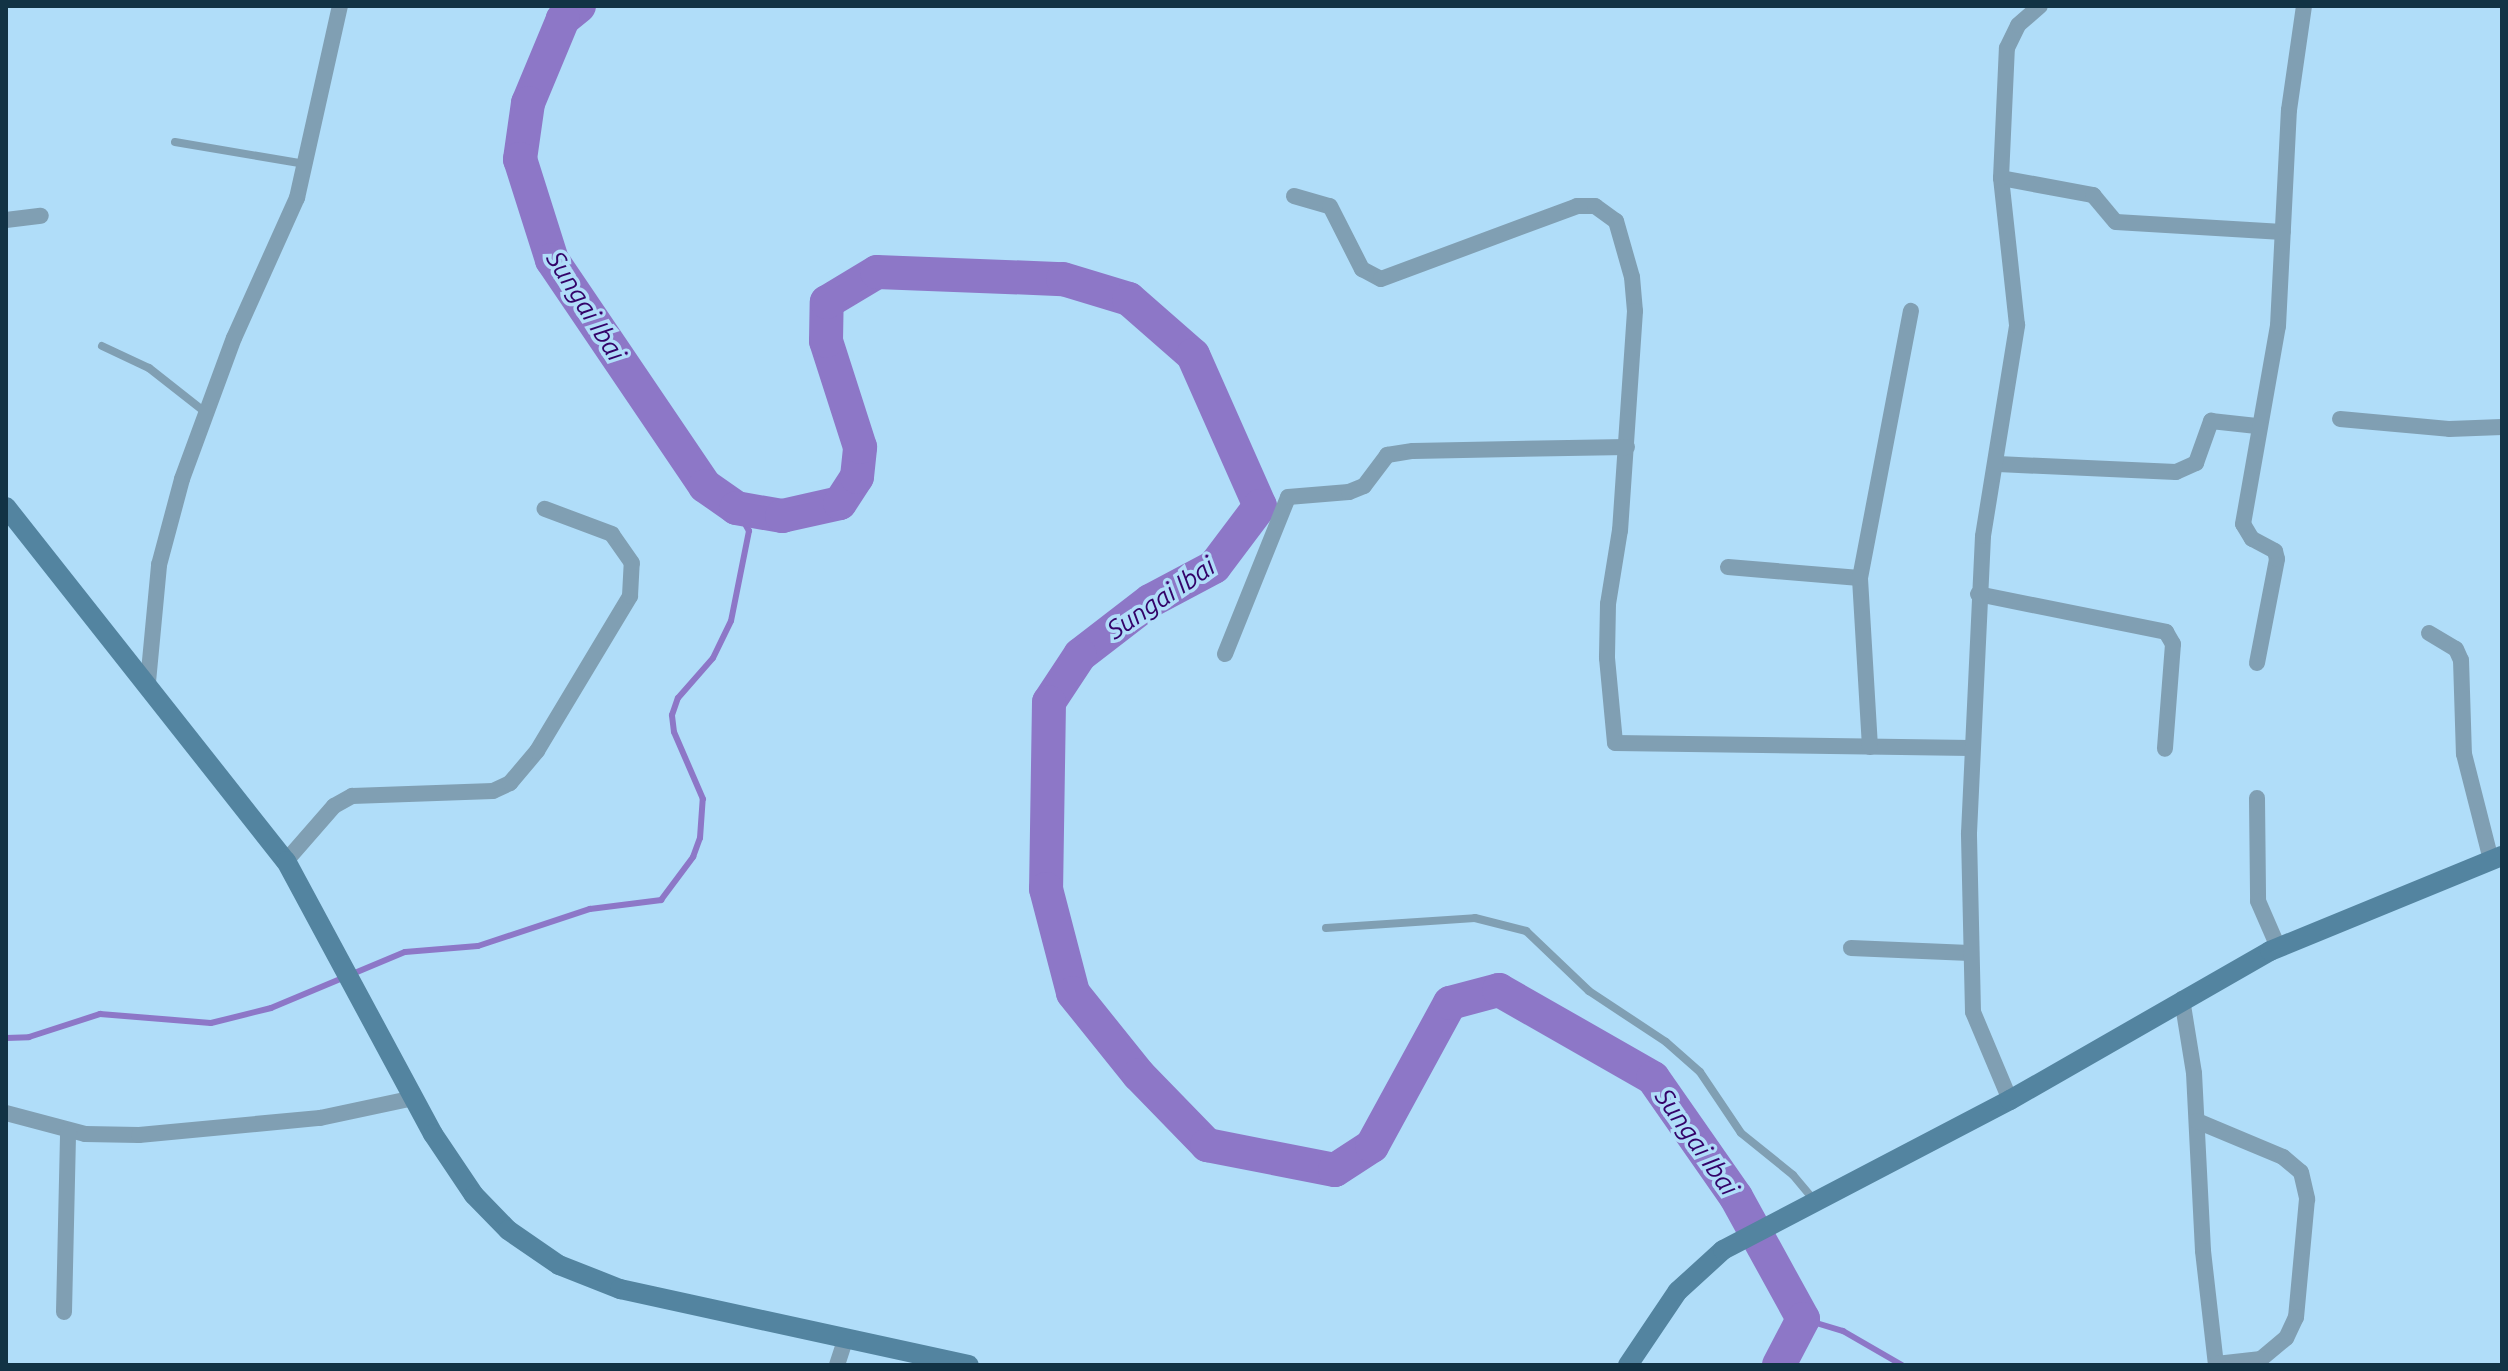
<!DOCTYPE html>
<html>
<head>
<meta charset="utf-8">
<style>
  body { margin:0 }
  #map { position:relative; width:2508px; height:1371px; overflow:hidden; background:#b0ddf9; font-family:Ubuntu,sans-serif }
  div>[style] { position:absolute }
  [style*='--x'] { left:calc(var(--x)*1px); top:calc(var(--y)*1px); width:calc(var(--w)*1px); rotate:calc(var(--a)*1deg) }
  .stream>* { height:6px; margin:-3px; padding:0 3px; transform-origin:3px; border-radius:3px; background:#8d77c7 }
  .river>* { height:34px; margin:-17px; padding:0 17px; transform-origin:17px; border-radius:17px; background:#8d77c7 }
  .lane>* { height:8px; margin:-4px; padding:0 4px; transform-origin:4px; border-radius:4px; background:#809fb3 }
  .street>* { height:16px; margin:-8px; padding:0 8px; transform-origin:8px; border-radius:8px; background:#809fb3 }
  .secondary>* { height:20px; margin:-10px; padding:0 10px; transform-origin:10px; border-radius:10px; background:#5384a0 }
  span { translate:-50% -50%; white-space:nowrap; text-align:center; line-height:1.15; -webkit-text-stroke:7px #b0ddf9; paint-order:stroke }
  .water-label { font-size:26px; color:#330369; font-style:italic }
  .frame { position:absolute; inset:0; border:8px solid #123345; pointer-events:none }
</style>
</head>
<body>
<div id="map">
  <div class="stream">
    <i style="--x:6;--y:1038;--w:23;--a:-2"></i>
    <i style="--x:29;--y:1037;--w:75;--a:-17.9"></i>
    <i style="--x:100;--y:1014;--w:111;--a:4.6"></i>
    <i style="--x:211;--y:1023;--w:62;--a:-14"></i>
    <i style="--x:271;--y:1008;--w:145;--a:-22.7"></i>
    <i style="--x:405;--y:952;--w:73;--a:-4.7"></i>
    <i style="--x:478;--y:946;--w:118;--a:-18.3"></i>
    <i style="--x:590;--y:909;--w:72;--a:-7.2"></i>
    <i style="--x:661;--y:900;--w:54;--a:-53.3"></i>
    <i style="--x:693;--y:857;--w:20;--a:-70"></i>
    <i style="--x:700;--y:838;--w:39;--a:-86"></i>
    <i style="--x:703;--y:799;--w:73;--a:-113.4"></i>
    <i style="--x:674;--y:732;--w:17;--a:-97"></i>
    <i style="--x:672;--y:715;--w:18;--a:-71"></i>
    <i style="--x:678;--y:698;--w:53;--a:-48.8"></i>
    <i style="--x:713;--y:658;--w:41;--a:-64.1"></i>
    <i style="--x:731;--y:621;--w:92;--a:-78.7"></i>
    <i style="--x:749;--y:531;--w:26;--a:-119"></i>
    <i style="--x:1803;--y:1319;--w:42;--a:16.7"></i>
    <i style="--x:1843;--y:1331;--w:68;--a:30"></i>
  </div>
  <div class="river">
    <i style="--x:579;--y:6;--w:21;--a:141"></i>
    <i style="--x:563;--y:19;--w:91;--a:112.6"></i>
    <i style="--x:528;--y:103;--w:57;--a:98.1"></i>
    <i style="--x:520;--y:159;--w:106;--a:72.4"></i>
    <i style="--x:552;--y:260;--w:273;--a:55.9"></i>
    <i style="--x:705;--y:486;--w:38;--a:35"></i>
    <i style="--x:736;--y:508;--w:47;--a:9.9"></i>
    <i style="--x:782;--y:516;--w:59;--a:-12.6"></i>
    <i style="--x:840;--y:503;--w:31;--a:-57"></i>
    <i style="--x:857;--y:477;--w:30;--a:-84"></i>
    <i style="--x:860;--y:447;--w:111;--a:-107.8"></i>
    <i style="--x:826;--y:341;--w:39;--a:-89"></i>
    <i style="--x:827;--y:302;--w:58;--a:-31"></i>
    <i style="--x:877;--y:272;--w:186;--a:2.2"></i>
    <i style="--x:1063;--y:279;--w:69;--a:16.9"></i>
    <i style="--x:1129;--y:299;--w:85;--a:41.2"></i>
    <i style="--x:1193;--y:355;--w:165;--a:66.1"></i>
    <i style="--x:1260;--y:506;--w:76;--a:127"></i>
    <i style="--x:1214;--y:567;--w:72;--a:152"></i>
    <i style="--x:1150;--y:601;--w:88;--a:142.4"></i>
    <i style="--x:1080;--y:655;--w:56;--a:123.4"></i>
    <i style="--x:1049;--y:702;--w:187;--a:90.9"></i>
    <i style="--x:1046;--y:889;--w:107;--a:75.4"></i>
    <i style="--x:1073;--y:993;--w:105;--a:51.2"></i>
    <i style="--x:1139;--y:1075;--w:98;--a:45.8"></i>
    <i style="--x:1207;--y:1145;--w:130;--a:11.1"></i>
    <i style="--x:1335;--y:1170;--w:44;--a:-33"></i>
    <i style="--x:1372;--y:1146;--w:163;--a:-61.4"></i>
    <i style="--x:1450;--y:1003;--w:51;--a:-14.9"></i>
    <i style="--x:1499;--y:990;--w:177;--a:29.7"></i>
    <i style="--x:1653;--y:1078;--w:145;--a:55.1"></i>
    <i style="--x:1736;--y:1197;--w:139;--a:61.2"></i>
    <i style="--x:1803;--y:1319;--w:52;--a:117.6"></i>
  </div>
  <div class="lane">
    <i style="--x:175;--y:142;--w:132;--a:9.6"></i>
    <i style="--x:102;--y:346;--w:52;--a:25.1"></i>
    <i style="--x:149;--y:368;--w:71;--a:38.2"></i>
    <i style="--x:1326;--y:928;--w:149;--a:-3.8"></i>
    <i style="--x:1475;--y:918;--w:53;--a:14.3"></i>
    <i style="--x:1526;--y:931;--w:87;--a:43.6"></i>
    <i style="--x:1589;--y:991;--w:92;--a:33.5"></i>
    <i style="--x:1666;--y:1042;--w:45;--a:41.4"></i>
    <i style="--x:1700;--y:1072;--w:73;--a:56.1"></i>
    <i style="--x:1741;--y:1133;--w:67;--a:38.9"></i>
    <i style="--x:1793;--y:1175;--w:35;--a:50"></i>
  </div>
  <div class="street">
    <i style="--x:2001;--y:178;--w:94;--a:10.5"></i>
    <i style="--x:2093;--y:195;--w:35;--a:50"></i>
    <i style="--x:2116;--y:222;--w:167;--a:3.4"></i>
    <i style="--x:1294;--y:196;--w:37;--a:16"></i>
    <i style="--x:1330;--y:206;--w:71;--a:63.1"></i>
    <i style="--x:1362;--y:269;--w:21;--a:28"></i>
    <i style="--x:1381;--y:279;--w:209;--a:-20.4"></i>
    <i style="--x:1577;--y:206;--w:18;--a:0"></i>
    <i style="--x:1595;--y:206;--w:26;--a:36"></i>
    <i style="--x:1616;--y:221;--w:58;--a:74.1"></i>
    <i style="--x:1632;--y:277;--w:34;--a:85"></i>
    <i style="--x:1635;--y:311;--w:220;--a:93.9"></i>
    <i style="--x:1620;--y:530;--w:75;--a:99.2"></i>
    <i style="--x:1608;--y:604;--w:54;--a:91.1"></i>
    <i style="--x:1607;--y:658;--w:85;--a:84.6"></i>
    <i style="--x:1615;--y:743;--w:356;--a:0.8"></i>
    <i style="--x:6;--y:220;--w:35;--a:-7"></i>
    <i style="--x:2340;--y:419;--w:109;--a:5.2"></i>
    <i style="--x:2449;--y:429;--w:53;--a:-2.2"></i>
    <i style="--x:1998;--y:464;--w:178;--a:2.6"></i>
    <i style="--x:2176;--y:472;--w:22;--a:-24"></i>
    <i style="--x:2196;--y:463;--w:45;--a:-70.3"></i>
    <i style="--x:2211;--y:421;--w:46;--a:6.2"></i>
    <i style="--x:1728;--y:567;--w:132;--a:4.8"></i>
    <i style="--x:1978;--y:594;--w:192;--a:11.4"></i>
    <i style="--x:2166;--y:632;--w:14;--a:60"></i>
    <i style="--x:2173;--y:644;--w:105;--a:94.4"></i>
    <i style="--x:2429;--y:633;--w:31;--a:31"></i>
    <i style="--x:2456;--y:649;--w:12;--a:66"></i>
    <i style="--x:2461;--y:660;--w:94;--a:88.2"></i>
    <i style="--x:2464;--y:754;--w:109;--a:75.7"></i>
    <i style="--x:1225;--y:654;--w:169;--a:-68.1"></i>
    <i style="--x:1288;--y:497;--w:61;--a:-4.7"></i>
    <i style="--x:1349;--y:492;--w:16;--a:-22"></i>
    <i style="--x:1364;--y:486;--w:39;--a:-53"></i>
    <i style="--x:1387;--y:455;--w:26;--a:-9"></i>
    <i style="--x:1413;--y:451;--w:214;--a:-1.1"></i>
    <i style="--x:2257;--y:663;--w:106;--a:-79.1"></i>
    <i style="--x:2277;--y:559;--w:8;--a:-104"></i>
    <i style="--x:2275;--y:551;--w:26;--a:-152"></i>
    <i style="--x:2252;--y:539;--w:17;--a:-121"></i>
    <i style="--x:2243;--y:524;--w:201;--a:-80"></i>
    <i style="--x:2278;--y:326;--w:216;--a:-87.1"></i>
    <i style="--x:2289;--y:110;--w:105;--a:-81.8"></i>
    <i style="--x:148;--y:682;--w:118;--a:-84.6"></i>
    <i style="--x:159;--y:565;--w:89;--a:-75"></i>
    <i style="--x:182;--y:479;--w:150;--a:-69.8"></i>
    <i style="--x:234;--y:338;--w:154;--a:-65.8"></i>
    <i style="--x:297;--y:198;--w:197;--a:-77.4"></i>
    <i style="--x:1870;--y:747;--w:169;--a:-93.4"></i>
    <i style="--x:1860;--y:578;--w:272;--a:-79.2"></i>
    <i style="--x:2257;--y:798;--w:103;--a:89.4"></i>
    <i style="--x:2258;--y:901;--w:50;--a:66.5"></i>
    <i style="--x:286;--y:861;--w:73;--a:-48.9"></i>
    <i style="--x:334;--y:806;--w:21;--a:-29"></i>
    <i style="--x:352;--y:796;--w:141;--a:-2"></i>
    <i style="--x:493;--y:791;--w:19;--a:-25"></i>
    <i style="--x:510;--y:783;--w:42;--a:-49.8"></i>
    <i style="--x:537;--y:751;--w:181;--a:-59"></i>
    <i style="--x:630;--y:596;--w:33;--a:-87"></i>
    <i style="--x:632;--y:563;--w:35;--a:-125"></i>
    <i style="--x:612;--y:534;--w:72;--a:-159.5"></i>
    <i style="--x:1851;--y:948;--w:119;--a:2.4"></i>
    <i style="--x:2182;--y:999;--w:75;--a:80.8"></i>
    <i style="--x:2194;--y:1073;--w:178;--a:87.1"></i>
    <i style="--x:2203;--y:1251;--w:115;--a:83.5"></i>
    <i style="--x:2010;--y:1100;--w:95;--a:-112.8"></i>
    <i style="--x:1973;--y:1012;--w:179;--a:-91.3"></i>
    <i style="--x:1969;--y:833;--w:297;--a:-87.3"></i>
    <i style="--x:1983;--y:536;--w:214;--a:-80.8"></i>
    <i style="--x:2017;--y:325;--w:148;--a:-96.2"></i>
    <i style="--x:2001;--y:178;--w:130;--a:-87.4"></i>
    <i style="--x:2007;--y:48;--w:25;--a:-64"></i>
    <i style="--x:2018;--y:25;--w:29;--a:-41"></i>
    <i style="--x:6;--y:1113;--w:82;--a:14.9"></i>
    <i style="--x:85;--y:1134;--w:54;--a:1.1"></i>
    <i style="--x:139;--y:1135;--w:182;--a:-5.4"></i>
    <i style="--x:320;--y:1118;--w:96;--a:-12"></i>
    <i style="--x:2197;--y:1121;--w:93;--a:22.7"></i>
    <i style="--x:2283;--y:1157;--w:23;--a:40"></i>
    <i style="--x:2301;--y:1172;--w:28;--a:77"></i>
    <i style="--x:2307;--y:1199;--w:119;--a:95.3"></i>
    <i style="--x:2296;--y:1317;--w:23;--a:115"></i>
    <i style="--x:2286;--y:1338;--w:33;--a:140"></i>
    <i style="--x:2261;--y:1359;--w:45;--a:173.7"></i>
    <i style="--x:64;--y:1312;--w:181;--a:-88.7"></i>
    <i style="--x:837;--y:1365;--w:29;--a:-72"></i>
  </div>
  <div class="secondary">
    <i style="--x:6;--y:507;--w:451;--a:51.7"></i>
    <i style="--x:286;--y:861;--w:310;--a:61.7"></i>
    <i style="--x:433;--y:1134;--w:73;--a:56.1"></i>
    <i style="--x:474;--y:1195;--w:49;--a:45.8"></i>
    <i style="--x:508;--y:1230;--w:62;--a:34.5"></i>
    <i style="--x:559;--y:1265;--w:66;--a:21.5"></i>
    <i style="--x:620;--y:1289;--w:357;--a:12.3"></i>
    <i style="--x:1628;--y:1365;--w:89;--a:-56"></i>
    <i style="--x:1678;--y:1291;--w:61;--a:-42.3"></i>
    <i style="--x:1723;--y:1250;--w:324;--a:-27.6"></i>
    <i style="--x:2010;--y:1100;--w:300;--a:-29.8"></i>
    <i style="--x:2270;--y:951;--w:251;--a:-22.3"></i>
  </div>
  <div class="water-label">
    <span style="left:586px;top:306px;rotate:58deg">Sungai Ibai</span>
    <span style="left:1161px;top:598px;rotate:-34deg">Sungai Ibai</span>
    <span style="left:1697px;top:1142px;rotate:55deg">Sungai Ibai</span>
  </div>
  <div class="frame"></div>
</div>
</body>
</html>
